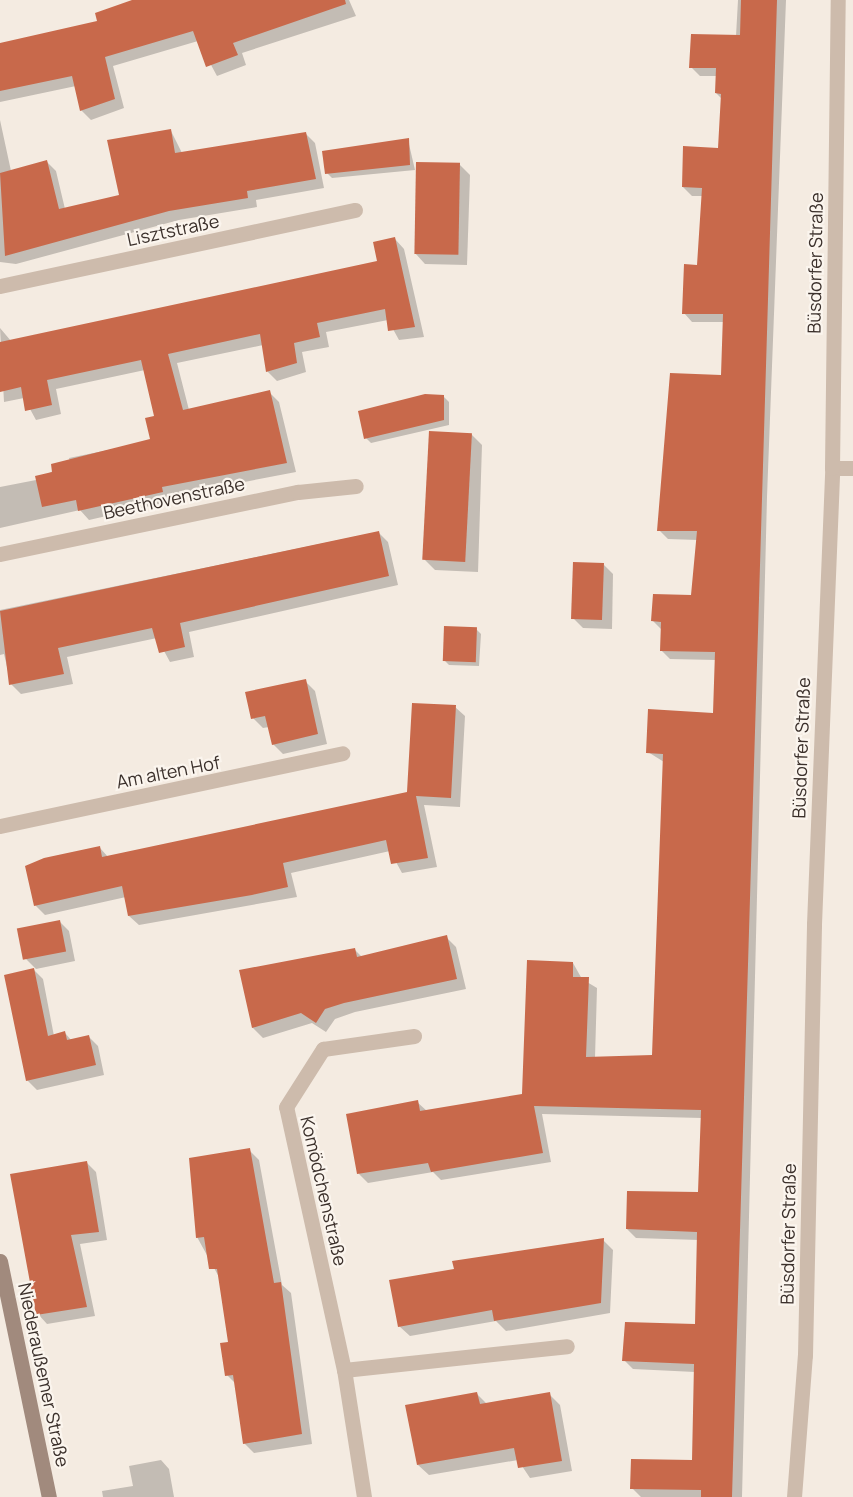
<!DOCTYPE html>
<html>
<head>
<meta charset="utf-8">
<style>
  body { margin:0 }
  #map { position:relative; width:853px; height:1497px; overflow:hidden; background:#f4ebe1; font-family:Manrope,sans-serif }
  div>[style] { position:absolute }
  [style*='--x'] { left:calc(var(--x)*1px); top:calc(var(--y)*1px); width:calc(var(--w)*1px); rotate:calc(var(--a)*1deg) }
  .shadow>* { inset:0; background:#0003 }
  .building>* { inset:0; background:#c8694b; transform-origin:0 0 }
  .street>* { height:15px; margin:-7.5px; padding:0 7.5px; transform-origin:7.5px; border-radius:7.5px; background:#cdbbac }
  .secondary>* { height:15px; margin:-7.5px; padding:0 7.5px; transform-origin:7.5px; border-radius:7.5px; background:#a18a7d }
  span { translate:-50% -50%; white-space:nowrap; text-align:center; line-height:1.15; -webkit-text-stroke:4.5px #fbf5ee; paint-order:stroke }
  .street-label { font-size:18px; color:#3b302b }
</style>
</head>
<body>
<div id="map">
  <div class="shadow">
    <i style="clip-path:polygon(140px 0,349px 0,356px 16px,242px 53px,246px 65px,217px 76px,198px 41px,113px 66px,124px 108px,91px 120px,81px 110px,76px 86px,0 102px,0 45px,99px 22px)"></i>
    <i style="clip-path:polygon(738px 0,786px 0,767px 497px,742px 1497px,641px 1497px,632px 1488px,693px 1462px,695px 1372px,633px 1369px,624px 1360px,696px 1325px,699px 1240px,636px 1238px,627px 1229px,700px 1194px,702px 1118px,542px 1114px,551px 1162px,441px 1180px,433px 1172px,368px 1183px,359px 1174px,348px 1115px,417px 1102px,427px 1111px,524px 1095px,573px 963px,582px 979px,597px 988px,595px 1058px,653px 1056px,664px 762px,648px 752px,714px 714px,716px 660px,670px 659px,661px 650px,662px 630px,653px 621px,692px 597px,698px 540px,668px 539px,659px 530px,722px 377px,725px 322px,692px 322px,684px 313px,699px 266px,703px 196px,692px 196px,683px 187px,720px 149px,722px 99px,716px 93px,717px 76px,700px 76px,691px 67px,736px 36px)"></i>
    <i style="clip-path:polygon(0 120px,11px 171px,46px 161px,56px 171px,65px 209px,121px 197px,171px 131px,182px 153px,306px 134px,315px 143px,324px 188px,256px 200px,257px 207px,179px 220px,16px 264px,0 262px)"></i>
    <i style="clip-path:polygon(408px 140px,415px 170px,332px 178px,327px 173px)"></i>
    <i style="clip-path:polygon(459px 164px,470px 175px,467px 265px,425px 264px,415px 253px)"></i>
    <i style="clip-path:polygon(395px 239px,404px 249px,424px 337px,399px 340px,388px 320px,326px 332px,329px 347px,302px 352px,306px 372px,277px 381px,267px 371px,263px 345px,177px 363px,189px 410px,269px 392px,279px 402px,296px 472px,171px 496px,172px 501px,89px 520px,80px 510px,0 528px,0 487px,36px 480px,70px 462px,69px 458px,152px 441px,155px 417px,145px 370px,56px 389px,61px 414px,36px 420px,24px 398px,4px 402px,0 328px,11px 341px,378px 263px)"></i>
    <i style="clip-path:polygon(444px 397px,449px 402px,449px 425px,371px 443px,366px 438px)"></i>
    <i style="clip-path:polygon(471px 434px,482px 445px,478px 572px,435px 570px,424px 559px)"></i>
    <i style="clip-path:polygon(378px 532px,388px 542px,398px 585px,189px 632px,194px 657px,170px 662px,157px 638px,67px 657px,73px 684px,21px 694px,11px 684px,4px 654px,0 655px,0 610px)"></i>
    <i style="clip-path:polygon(604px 565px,613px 574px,612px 629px,583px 628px,573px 618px)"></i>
    <i style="clip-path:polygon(476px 629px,481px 634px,479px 666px,449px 665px,444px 660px)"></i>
    <i style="clip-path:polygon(305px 681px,315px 691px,327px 744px,283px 754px,273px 744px,269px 727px,263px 728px,253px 718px)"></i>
    <i style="clip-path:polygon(455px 707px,465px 716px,460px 807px,424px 805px,437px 867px,402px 873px,390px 851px,291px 873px,297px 897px,139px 925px,129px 916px,126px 897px,45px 915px,35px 905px,100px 848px,109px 858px,409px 793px)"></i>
    <i style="clip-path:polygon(59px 921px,69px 931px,75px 961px,36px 969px,26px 959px)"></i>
    <i style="clip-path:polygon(446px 937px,456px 947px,466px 989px,355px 1012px,335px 1019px,326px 1032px,312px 1023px,263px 1038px,253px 1028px,241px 971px,354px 949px,362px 957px)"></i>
    <i style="clip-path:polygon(34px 970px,43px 979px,54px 1036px,65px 1033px,72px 1041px,89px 1037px,98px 1046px,104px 1075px,37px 1090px,27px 1080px)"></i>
    <i style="clip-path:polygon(249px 1150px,259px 1160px,282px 1285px,291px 1293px,312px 1444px,254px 1453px,244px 1443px,236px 1384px,227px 1375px,229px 1344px,219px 1277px,197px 1237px)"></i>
    <i style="clip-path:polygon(86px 1162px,96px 1172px,107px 1240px,80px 1244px,95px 1316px,47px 1324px,38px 1314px)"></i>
    <i style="clip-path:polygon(603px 1240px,613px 1250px,610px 1313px,506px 1331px,496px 1321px,410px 1336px,399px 1326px,456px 1270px)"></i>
    <i style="clip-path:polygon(477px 1394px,487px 1404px,549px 1394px,560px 1405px,572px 1471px,530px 1478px,518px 1460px,429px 1475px,418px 1465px)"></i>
    <i style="clip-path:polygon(161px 1460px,169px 1469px,174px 1497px,103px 1497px,102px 1491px,133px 1486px,129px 1466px)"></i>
  </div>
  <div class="building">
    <i style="clip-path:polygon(132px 0,345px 0,346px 4px,233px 43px,238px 55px,206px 67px,193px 31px,105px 57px,115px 99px,80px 111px,72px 76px,0 91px,0 43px,97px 21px,95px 13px)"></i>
    <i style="clip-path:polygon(741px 0,777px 0,732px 1497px,701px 1497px,701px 1490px,630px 1489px,631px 1459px,692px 1460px,694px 1364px,622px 1361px,625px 1322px,695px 1324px,697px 1232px,626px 1229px,627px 1191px,698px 1192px,701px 1110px,534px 1106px,543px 1153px,431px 1172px,428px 1163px,357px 1174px,346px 1114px,418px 1100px,420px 1111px,522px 1094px,527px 960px,573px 962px,573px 977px,589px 977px,586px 1057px,652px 1055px,663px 754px,646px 753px,648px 709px,713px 713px,715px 652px,660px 651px,661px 622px,651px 621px,653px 594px,691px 595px,697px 531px,657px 531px,670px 373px,721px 375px,723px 314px,682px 314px,684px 264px,697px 265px,702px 188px,682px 187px,683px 146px,718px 148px,721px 94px,715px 93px,716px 68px,689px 68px,691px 34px,740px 35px)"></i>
    <i style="clip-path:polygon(171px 129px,175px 153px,306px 132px,316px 179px,247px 191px,248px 198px,169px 211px,5px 256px,0 173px,47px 160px,59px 209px,119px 195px,107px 140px)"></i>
    <i style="clip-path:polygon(409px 138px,410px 165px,325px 174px,322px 151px)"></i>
    <i style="left:416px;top:162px;width:44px;height:92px;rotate:1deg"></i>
    <i style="clip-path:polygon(395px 237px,415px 327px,388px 331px,385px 309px,317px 323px,320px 337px,294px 343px,297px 363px,266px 372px,260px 334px,168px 354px,183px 410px,270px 390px,287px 463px,162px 487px,163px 492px,78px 511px,76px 500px,42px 507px,35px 476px,52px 472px,51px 464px,150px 439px,145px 418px,154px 416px,141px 360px,47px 380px,52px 405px,25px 411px,21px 387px,0 392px,0 342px,377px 261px,373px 242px)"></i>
    <i style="clip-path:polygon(425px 394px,444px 395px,444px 420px,364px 439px,358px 411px)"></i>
    <i style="left:429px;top:431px;width:43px;height:129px;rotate:3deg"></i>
    <i style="clip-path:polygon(379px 531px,389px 576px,180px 623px,185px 647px,159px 653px,152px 628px,58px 648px,64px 674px,9px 685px,0 611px)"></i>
    <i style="left:573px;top:562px;width:31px;height:57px;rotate:2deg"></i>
    <i style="left:444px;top:626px;width:33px;height:35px;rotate:2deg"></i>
    <i style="clip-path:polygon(306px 679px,318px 734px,272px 745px,265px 716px,251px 719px,245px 692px)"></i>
    <i style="clip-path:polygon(412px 703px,456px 705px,451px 798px,416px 796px,428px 858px,391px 864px,386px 840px,283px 863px,288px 887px,252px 895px,128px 916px,122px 886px,34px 906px,25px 866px,44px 858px,100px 846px,102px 857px,407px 792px)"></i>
    <i style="left:60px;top:920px;width:32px;height:44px;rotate:79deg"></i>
    <i style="clip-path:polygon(447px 935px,457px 979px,344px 1003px,325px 1009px,316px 1023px,301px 1013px,252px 1028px,239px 970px,355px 948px,357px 957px)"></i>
    <i style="clip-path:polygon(34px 968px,48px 1036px,65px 1031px,67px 1040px,89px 1035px,96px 1065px,26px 1081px,4px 975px)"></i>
    <i style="clip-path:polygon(250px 1148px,274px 1283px,281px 1282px,302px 1434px,243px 1444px,233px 1375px,225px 1376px,220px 1343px,228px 1342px,217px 1269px,209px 1269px,204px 1237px,196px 1238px,189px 1158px)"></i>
    <i style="clip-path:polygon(87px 1161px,99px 1232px,71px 1235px,87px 1307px,36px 1315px,10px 1174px)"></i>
    <i style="clip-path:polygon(604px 1238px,601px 1303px,494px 1321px,492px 1310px,398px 1327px,389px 1280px,454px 1269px,452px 1261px)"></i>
    <i style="clip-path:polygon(477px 1392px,480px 1404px,550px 1392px,562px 1461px,518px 1468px,514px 1448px,417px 1465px,405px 1405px)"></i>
  </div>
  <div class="street">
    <i style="--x:0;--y:286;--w:363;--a:-12.1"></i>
    <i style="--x:832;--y:468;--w:21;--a:0"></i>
    <i style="--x:0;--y:554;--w:304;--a:-11.8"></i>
    <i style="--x:298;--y:492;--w:58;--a:-5.9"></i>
    <i style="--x:0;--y:826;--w:350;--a:-12"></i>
    <i style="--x:344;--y:1370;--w:224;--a:-6.1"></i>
    <i style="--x:364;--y:1497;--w:129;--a:-98.9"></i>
    <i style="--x:344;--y:1370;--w:269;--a:-102.4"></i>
    <i style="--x:286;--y:1107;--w:69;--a:-57.5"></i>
    <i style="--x:323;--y:1049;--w:92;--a:-8.1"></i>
    <i style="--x:794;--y:1497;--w:142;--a:-85.6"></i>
    <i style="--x:805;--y:1355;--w:431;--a:-88.8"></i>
    <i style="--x:814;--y:924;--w:456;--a:-87.7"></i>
    <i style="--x:832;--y:468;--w:468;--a:-89.3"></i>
  </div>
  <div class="secondary">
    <i style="--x:0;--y:1261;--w:241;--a:78.3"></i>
  </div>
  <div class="street-label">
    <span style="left:173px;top:230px;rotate:-12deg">Lisztstraße</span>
    <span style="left:815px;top:263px;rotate:-89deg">Büsdorfer Straße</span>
    <span style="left:174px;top:498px;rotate:-12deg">Beethovenstraße</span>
    <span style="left:801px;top:748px;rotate:-88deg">Büsdorfer Straße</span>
    <span style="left:168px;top:772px;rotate:-11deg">Am alten Hof</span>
    <span style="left:324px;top:1191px;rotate:77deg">Komödchenstraße</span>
    <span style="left:788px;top:1234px;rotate:-89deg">Büsdorfer Straße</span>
    <span style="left:44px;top:1375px;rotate:78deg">Niederaußemer Straße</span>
  </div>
</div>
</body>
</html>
